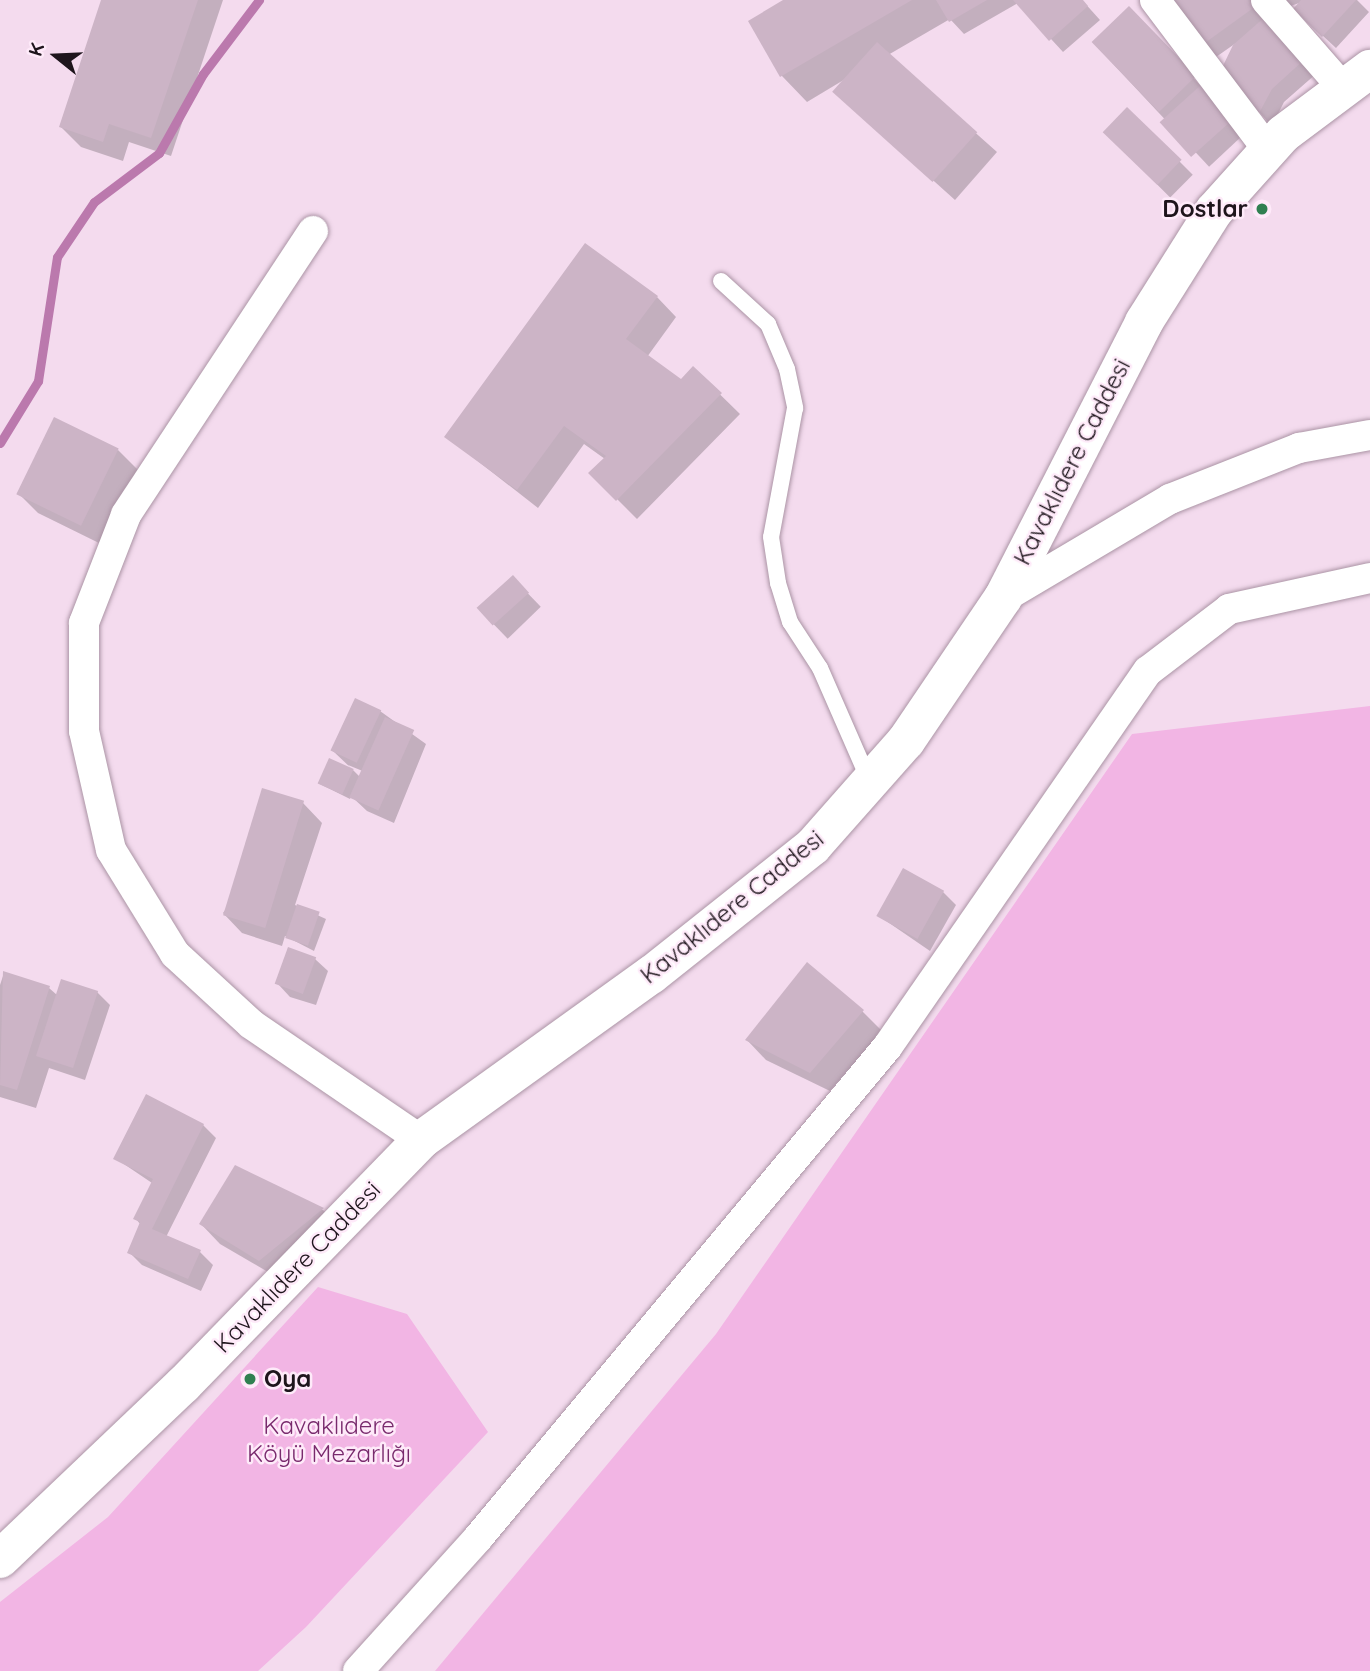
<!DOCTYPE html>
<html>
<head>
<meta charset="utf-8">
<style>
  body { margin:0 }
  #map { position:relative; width:1370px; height:1671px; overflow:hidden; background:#f4dbee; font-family:Quicksand,sans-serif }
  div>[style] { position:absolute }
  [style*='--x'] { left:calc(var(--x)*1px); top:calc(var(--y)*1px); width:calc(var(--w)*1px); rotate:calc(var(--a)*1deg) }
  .green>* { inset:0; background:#f2b5e4 }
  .shadow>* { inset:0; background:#0003; transform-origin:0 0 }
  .stream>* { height:9px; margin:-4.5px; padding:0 4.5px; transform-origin:4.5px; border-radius:4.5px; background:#bb79ad }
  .building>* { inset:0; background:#ccb4c6; transform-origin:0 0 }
  .roads { filter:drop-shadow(0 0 2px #ab94a5) drop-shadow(0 0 2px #ab94a5) }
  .service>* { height:16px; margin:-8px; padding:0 8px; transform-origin:8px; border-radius:8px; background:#fff }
  .minor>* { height:30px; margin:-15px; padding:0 15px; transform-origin:15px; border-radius:15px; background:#fff }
  .tertiary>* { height:38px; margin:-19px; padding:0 19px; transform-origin:19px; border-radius:19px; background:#fff }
  .dots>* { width:19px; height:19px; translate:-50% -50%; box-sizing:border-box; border:4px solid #feeaf9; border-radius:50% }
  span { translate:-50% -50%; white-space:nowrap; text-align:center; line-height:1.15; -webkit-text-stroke:5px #feeaf9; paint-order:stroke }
  .poi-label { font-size:24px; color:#1e151c; font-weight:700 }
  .right { translate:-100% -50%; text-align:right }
  .left { translate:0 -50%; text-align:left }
  .street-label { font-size:24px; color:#1e151c }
  .park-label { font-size:24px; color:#792a6d }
  .north { position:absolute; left:21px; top:21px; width:70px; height:70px; -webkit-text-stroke:5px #feeaf9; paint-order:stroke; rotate:288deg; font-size:19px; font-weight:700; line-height:28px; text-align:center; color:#1e151c }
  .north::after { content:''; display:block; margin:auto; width:24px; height:32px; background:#1e151c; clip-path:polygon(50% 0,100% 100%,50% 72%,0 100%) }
</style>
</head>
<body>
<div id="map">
  <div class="green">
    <i style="clip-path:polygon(1370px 706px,1370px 1671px,435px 1671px,716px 1334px,1132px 734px)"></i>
    <i style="clip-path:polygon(318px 1287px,407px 1314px,488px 1432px,306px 1627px,258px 1671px,0 1671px,0 1602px,108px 1517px)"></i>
  </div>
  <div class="shadow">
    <i style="clip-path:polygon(103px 0,223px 0,171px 156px,129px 142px,123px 161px,81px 147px,61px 127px)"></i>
    <i style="clip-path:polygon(787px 0,1082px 0,1100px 20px,1063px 52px,1018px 3px,964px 34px,950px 19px,888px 55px,997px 152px,955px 200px,836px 93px,847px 78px,807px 102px,782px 76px,750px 22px)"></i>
    <i style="clip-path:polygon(1172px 0,1254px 0,1317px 73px,1284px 102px,1272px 126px,1222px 72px,1236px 43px,1216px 57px)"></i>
    <i style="clip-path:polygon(1277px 0,1357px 0,1369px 12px,1336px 48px,1308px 22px,1302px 2px,1285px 8px)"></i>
    <i style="left:1129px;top:9px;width:170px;height:49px;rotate:47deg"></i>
    <i style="left:1127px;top:109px;width:93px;height:32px;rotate:45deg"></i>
    <i style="clip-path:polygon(657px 297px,676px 317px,647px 357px,681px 381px,693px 368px,740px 414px,637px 519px,591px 473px,605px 459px,584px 444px,538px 508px,447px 437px)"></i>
    <i style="clip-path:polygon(118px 450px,138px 470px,101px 544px,38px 513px,19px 494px)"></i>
    <i style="left:513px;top:578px;width:40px;height:46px;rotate:46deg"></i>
    <i style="clip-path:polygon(evenodd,380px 711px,426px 744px,394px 823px,367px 811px,351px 796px,350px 799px,320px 784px,353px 770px,333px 751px,380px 711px,348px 765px,365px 772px,362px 779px,348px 765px)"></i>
    <i style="clip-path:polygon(303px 803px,322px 823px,295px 905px,326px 919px,314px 951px,285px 936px,282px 946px,242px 933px,223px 913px)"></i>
    <i style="clip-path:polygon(943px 892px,956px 905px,930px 951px,879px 916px)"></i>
    <i style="clip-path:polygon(315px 959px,328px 971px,316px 1005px,290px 997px,278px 984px)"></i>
    <i style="clip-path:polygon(4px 973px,49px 988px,57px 995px,97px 992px,110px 1005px,85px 1080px,49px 1068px,36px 1108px,0 1097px,0 985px)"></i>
    <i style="clip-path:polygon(862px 1011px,882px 1031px,830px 1091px,766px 1060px,747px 1040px)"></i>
    <i style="clip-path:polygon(203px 1125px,216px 1138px,166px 1237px,200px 1252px,213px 1265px,201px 1291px,142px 1265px,129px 1252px,141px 1225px,135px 1218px,152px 1183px,115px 1158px)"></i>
    <i style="clip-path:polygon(236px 1168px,323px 1210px,342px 1229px,280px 1279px,220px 1244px,201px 1224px)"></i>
  </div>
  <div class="stream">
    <i style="--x:0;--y:443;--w:73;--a:-58.5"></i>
    <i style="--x:38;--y:381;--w:125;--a:-81.3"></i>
    <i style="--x:57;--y:257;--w:66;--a:-56.1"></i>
    <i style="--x:94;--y:202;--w:81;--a:-37"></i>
    <i style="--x:159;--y:153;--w:90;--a:-60.9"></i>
    <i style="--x:203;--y:74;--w:93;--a:-52.9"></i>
  </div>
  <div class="building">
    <i style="clip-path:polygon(101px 0,198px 0,151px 138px,109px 124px,103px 142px,59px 127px)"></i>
    <i style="clip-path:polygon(783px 0,912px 0,780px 77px,748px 21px)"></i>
    <i style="clip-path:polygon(936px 0,987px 0,949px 22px)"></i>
    <i style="clip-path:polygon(1013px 0,1083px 0,1088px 6px,1049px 41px)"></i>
    <i style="clip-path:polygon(1170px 0,1251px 0,1256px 6px,1202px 45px)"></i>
    <i style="clip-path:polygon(1301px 0,1356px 0,1322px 37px,1293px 9px)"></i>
    <i style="left:1129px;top:6px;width:97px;height:52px;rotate:46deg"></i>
    <i style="clip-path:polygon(1266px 16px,1305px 59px,1272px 89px,1258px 115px,1220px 72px,1233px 45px)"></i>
    <i style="left:877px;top:42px;width:135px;height:67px;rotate:42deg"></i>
    <i style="left:1202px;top:84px;width:47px;height:57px;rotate:48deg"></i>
    <i style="left:1127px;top:107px;width:76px;height:35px;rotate:44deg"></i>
    <i style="clip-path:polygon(585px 243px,658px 296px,626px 339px,681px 379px,693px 366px,722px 393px,616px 501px,588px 473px,606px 456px,564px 426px,517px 490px,444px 437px)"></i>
    <i style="left:54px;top:417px;width:72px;height:86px;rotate:26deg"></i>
    <i style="left:513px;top:575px;width:24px;height:49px;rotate:48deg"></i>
    <i style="left:355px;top:698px;width:29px;height:58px;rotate:25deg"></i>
    <i style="left:385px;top:717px;width:32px;height:88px;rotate:24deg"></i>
    <i style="left:329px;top:758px;width:27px;height:28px;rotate:24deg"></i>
    <i style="left:262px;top:788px;width:44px;height:133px;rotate:17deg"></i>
    <i style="left:903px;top:868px;width:47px;height:55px;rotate:29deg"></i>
    <i style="left:297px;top:904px;width:24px;height:36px;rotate:19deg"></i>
    <i style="left:288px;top:947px;width:30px;height:39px;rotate:20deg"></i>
    <i style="clip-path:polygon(807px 962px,864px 1010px,810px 1073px,745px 1040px)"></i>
    <i style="clip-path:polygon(3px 971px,50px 986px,17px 1090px,0 1085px)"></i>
    <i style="left:61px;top:979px;width:39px;height:81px;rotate:18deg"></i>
    <i style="clip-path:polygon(146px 1094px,204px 1124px,152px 1229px,201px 1250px,188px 1279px,127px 1253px,140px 1222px,133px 1219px,153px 1179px,113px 1159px)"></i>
    <i style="clip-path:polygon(235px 1165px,324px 1208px,259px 1261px,199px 1224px)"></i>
  </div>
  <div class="roads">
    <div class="service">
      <i style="--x:721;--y:281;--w:64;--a:42.5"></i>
      <i style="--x:768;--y:324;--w:49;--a:67.1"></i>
      <i style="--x:787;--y:369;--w:40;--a:78"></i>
      <i style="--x:795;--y:408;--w:131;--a:100.5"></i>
      <i style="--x:771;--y:537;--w:47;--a:81.3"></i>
      <i style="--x:778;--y:583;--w:41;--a:72.9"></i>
      <i style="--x:790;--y:622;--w:55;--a:56.9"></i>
      <i style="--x:820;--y:668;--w:122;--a:66.4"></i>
    </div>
    <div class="minor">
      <i style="--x:1155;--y:0;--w:188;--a:53"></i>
      <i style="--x:1266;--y:0;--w:118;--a:48.8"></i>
      <i style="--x:313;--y:231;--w:340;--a:123.4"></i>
      <i style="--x:126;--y:515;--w:116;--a:111.3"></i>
      <i style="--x:84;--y:623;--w:108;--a:90"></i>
      <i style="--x:84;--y:731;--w:122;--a:77.2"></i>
      <i style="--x:111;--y:850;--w:122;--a:58.4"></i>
      <i style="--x:175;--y:954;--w:103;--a:42.6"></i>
      <i style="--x:251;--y:1024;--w:206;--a:34.3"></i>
      <i style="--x:1003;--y:598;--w:194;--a:-30.7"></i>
      <i style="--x:1170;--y:499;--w:139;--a:-21.6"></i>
      <i style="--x:1299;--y:448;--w:72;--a:-10.4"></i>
      <i style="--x:358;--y:1671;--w:179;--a:-47.9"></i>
      <i style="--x:478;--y:1538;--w:640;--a:-50.19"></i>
      <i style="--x:888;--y:1046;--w:456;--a:-55.3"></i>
      <i style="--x:1148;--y:671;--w:102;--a:-37.4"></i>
      <i style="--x:1229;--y:609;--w:144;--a:-12.4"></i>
    </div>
    <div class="tertiary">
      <i style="--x:0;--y:1559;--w:253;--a:-43.6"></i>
      <i style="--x:183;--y:1385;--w:342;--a:-45.8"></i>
      <i style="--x:421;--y:1140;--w:283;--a:-35.7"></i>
      <i style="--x:651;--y:975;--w:207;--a:-38.5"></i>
      <i style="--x:813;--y:846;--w:140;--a:-48.5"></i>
      <i style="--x:906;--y:741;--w:173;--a:-55.9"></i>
      <i style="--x:1003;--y:598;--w:310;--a:-62.9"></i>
      <i style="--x:1144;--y:322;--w:131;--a:-57.8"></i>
      <i style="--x:1214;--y:211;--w:103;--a:-48.1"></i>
      <i style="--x:1283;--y:134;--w:109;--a:-36.8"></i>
    </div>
  </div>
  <div class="dots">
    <i style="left:1262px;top:209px;background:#308051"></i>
    <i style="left:250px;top:1379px;background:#308051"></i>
  </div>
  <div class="poi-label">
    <span class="right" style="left:1248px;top:209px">Dostlar</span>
    <span class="left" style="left:264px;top:1379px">Oya</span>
  </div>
  <div class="street-label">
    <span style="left:1072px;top:462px;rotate:-63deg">Kavaklıdere Caddesi</span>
    <span style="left:732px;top:907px;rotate:-39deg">Kavaklıdere Caddesi</span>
    <span style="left:297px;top:1267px;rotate:-46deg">Kavaklıdere Caddesi</span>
  </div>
  <div class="park-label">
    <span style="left:329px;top:1440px">Kavaklıdere<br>Köyü Mezarlığı</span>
  </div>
  <div class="north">K</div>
</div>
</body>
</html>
